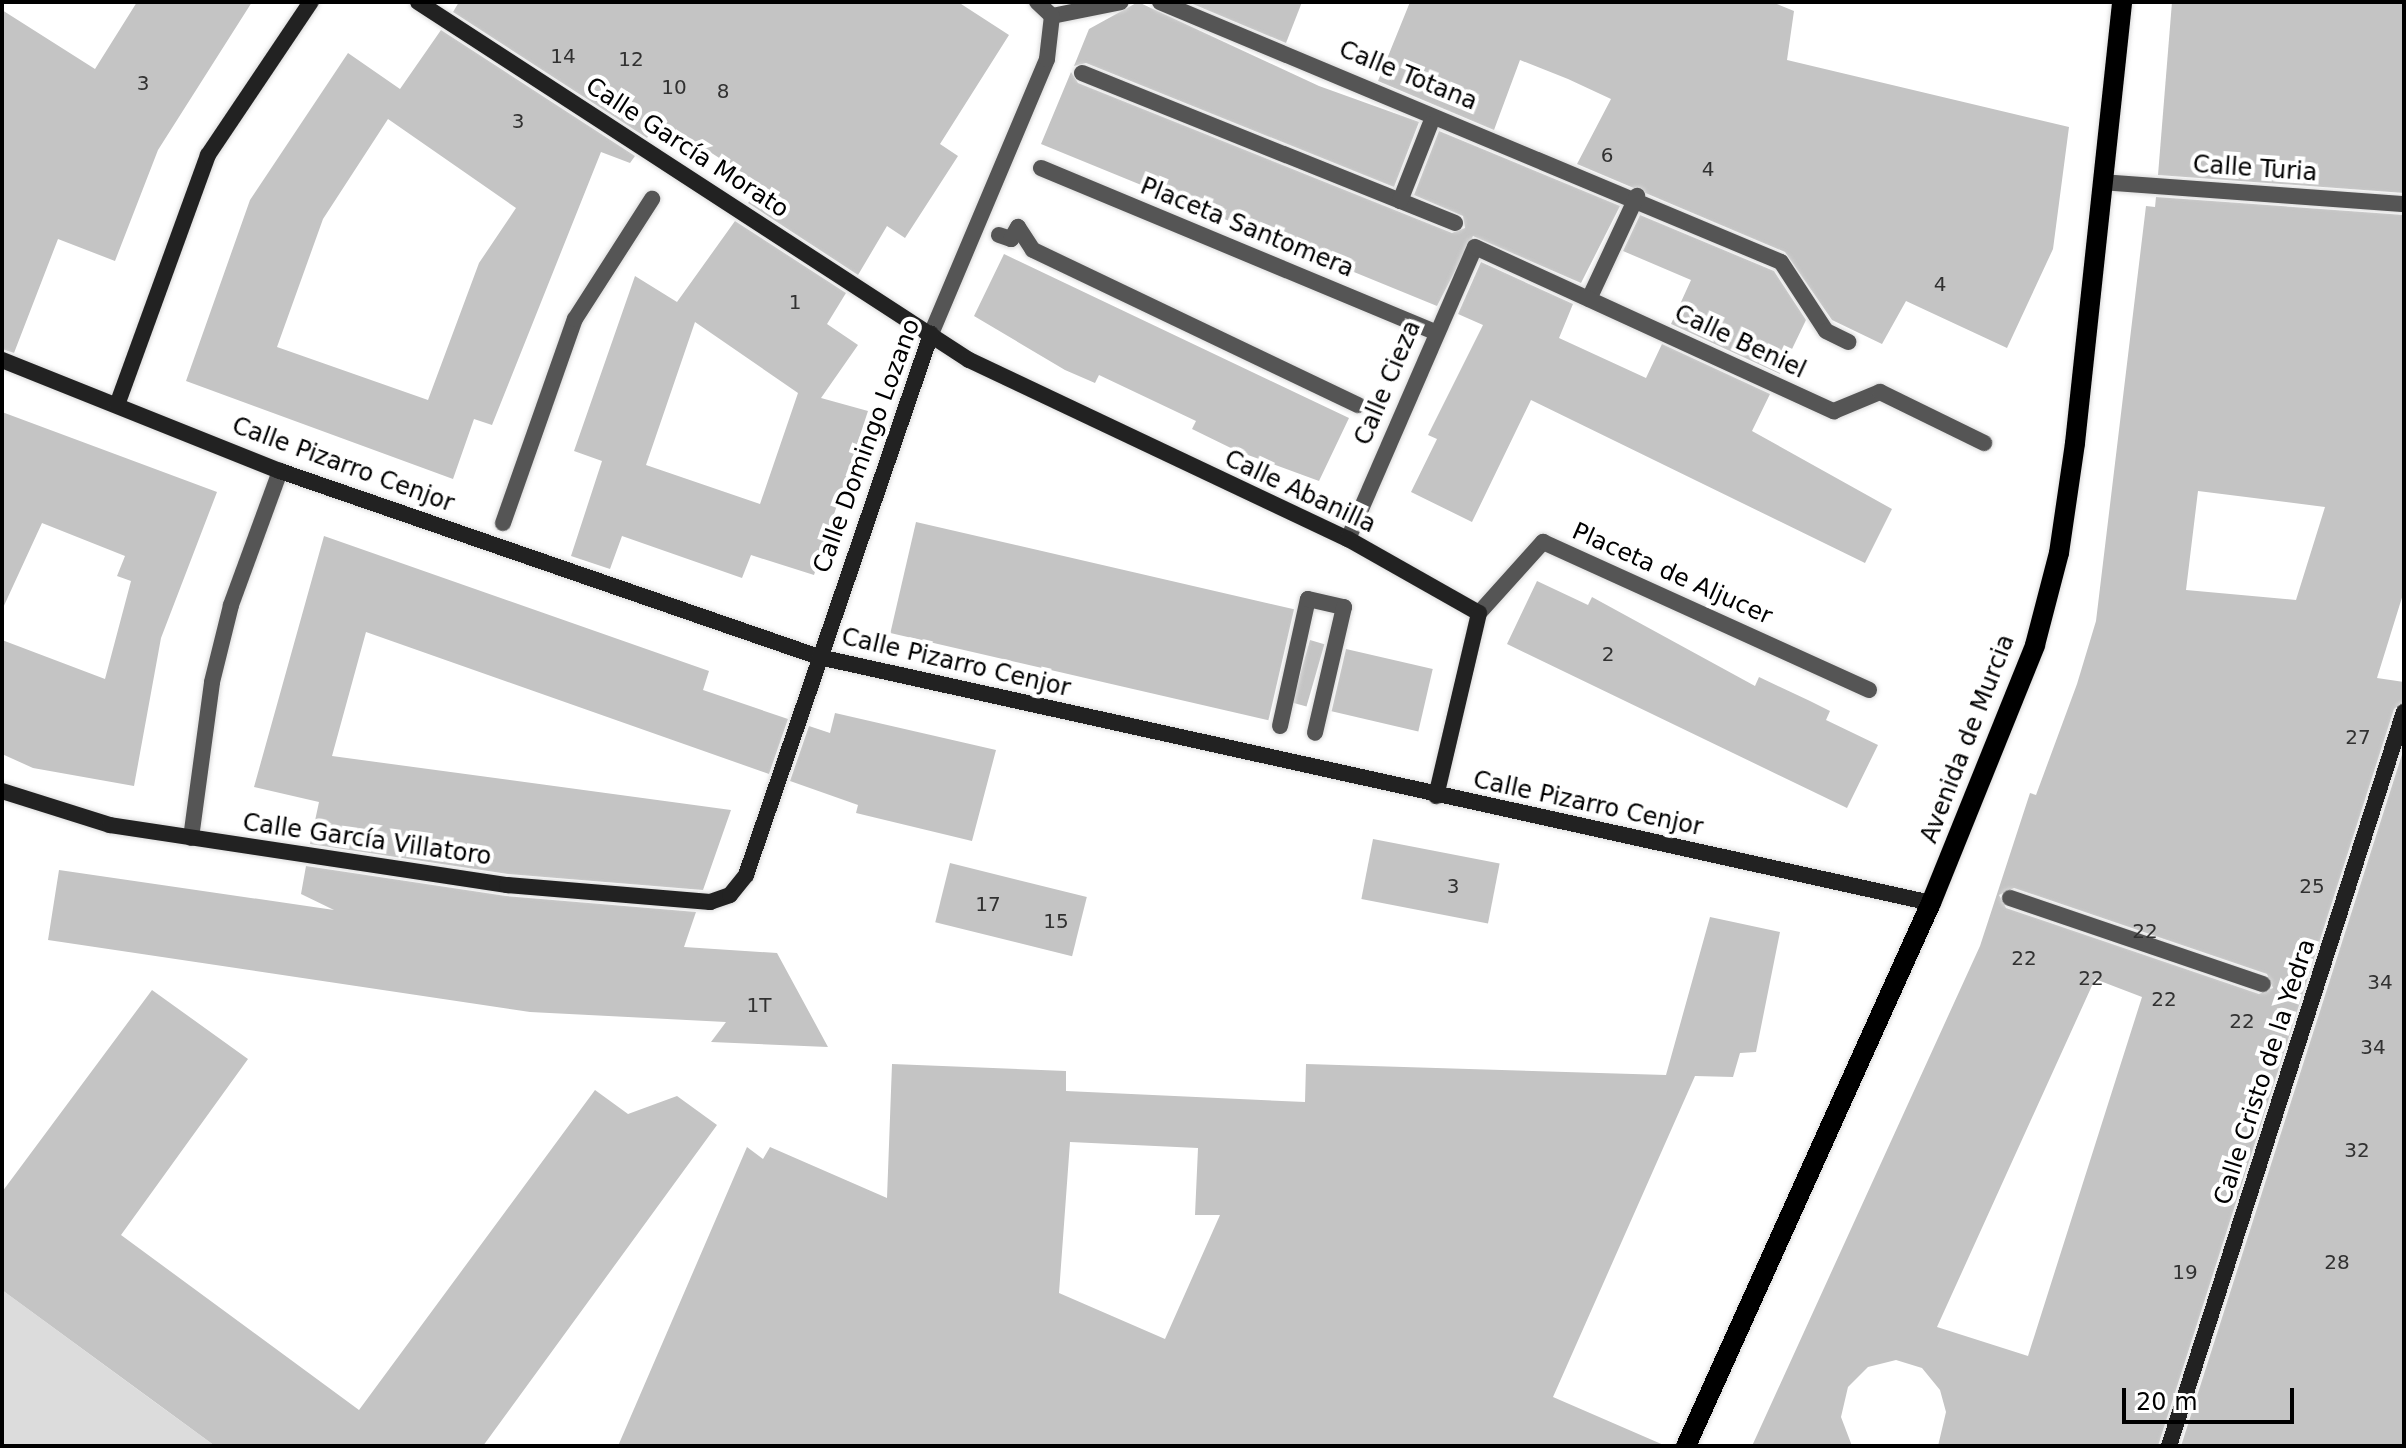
<!DOCTYPE html>
<html>
<head>
<meta charset="utf-8">
<style>
  body { margin:0 }
  #map { position:relative; width:2406px; height:1448px; overflow:hidden; background:#fff; font-family:"DejaVu Sans",sans-serif }
  div>[style] { position:absolute }
  [style*='--x'] { left:calc(var(--x)*1px); top:calc(var(--y)*1px); width:calc(var(--w)*1px); rotate:calc(var(--a)*1deg) }
  .green>* { inset:0; background:#dcdcdc }
  .building>* { inset:0; background:#c4c4c4; transform-origin:0 0 }
  .roads { filter:drop-shadow(0 0 2px #dbdbdb) drop-shadow(0 0 2px #dbdbdb) }
  .street>* { height:16px; margin:-8px; padding:0 8px; transform-origin:8px; border-radius:8px; background:#555 }
  .secondary>* { height:16px; margin:-8px; padding:0 8px; transform-origin:8px; border-radius:8px; background:#222 }
  .primary>* { height:20px; margin:-10px; padding:0 10px; transform-origin:10px; border-radius:10px; background:#000 }
  span { translate:-50% -50%; white-space:nowrap; text-align:center; line-height:1.15; -webkit-text-stroke:8px #fff; paint-order:stroke }
  .number-label { font-size:20px; color:#313131 }
  .number-label span { -webkit-text-stroke-width:0 }
  .street-label { font-size:24px; color:#000 }
  .frame { position:absolute; inset:0; border:4px solid #000; pointer-events:none }
  .scale { position:absolute; left:2122px; top:1388px; width:172px; height:36px; box-sizing:border-box; border:4px solid #000; border-top:0; padding-left:10px; font-size:24px; line-height:28px; white-space:nowrap; color:#000; -webkit-text-stroke:6px #fff; paint-order:stroke }
</style>
</head>
<body>
<div id="map">
  <div class="green">
    <i style="clip-path:polygon(2px 1290px,156px 1403px,215px 1446px,2px 1446px)"></i>
  </div>
  <div class="building">
    <i style="clip-path:polygon(137px 2px,252px 2px,158px 150px,115px 261px,58px 239px,14px 353px,2px 349px,2px 10px,95px 69px)"></i>
    <i style="clip-path:polygon(459px 2px,958px 2px,1009px 35px,940px 144px,958px 156px,905px 238px,887px 226px,858px 275px,748px 203px,761px 185px,659px 119px,647px 138px,453px 12px)"></i>
    <i style="clip-path:polygon(1138px 2px,1319px 86px,1419px 122px,1394px 187px,1086px 63px,1074px 66px,1089px 29px)"></i>
    <i style="clip-path:polygon(1188px 2px,1302px 2px,1286px 43px)"></i>
    <i style="clip-path:polygon(1410px 2px,1772px 2px,1794px 11px,1787px 60px,2069px 127px,2053px 249px,2007px 348px,1906px 301px,1882px 344px,1832px 320px,1785px 252px,1577px 164px,1611px 99px,1568px 79px,1520px 60px,1494px 130px,1378px 81px)"></i>
    <i style="clip-path:polygon(2172px 2px,2404px 2px,2404px 193px,2158px 175px)"></i>
    <i style="clip-path:polygon(evenodd,441px 30px,635px 156px,630px 163px,601px 152px,492px 425px,474px 419px,453px 479px,186px 381px,250px 200px,348px 53px,400px 89px,441px 30px,388px 119px,516px 208px,479px 263px,428px 400px,277px 347px,323px 219px,388px 119px)"></i>
    <i style="clip-path:polygon(1071px 72px,1078px 83px,1452px 233px,1465px 228px,1463px 216px,1414px 195px,1439px 131px,1620px 206px,1581px 283px,1473px 236px,1437px 306px,1041px 144px)"></i>
    <i style="clip-path:polygon(evenodd,2156px 197px,2404px 215px,2404px 591px,2377px 678px,2404px 682px,2404px 701px,2394px 709px,2158px 1446px,1938px 1446px,1946px 1412px,1940px 1390px,1922px 1368px,1896px 1360px,1868px 1367px,1848px 1387px,1841px 1417px,1852px 1446px,1752px 1446px,1980px 946px,2030px 793px,2036px 795px,2077px 684px,2096px 621px,2146px 206px,2155px 207px,2156px 197px,2198px 491px,2325px 507px,2296px 600px,2186px 590px,2198px 491px,2156px 197px,2014px 888px,2267px 974px,2273px 988px,2259px 994px,2006px 908px,1999px 895px,2014px 888px,2156px 197px,2095px 979px,2142px 997px,2028px 1356px,1937px 1327px,2095px 979px)"></i>
    <i style="clip-path:polygon(1640px 215px,1774px 271px,1806px 320px,1780px 374px,1671px 324px,1691px 280px,1623px 251px)"></i>
    <i style="clip-path:polygon(evenodd,735px 221px,846px 293px,827px 324px,858px 345px,821px 398px,868px 411px,814px 575px,751px 555px,742px 578px,622px 536px,610px 569px,571px 556px,602px 461px,574px 451px,635px 276px,677px 302px,735px 221px,695px 322px,798px 393px,760px 504px,646px 465px,695px 322px)"></i>
    <i style="clip-path:polygon(1004px 254px,1349px 418px,1319px 481px,1237px 451px,1192px 429px,1196px 421px,1099px 375px,1095px 383px,1065px 370px,974px 316px)"></i>
    <i style="clip-path:polygon(1481px 262px,1573px 304px,1559px 338px,1646px 378px,1662px 344px,1770px 394px,1752px 431px,1892px 509px,1865px 563px,1531px 400px,1472px 522px,1411px 492px,1437px 439px,1428px 435px,1483px 325px,1458px 314px)"></i>
    <i style="clip-path:polygon(2px 412px,217px 492px,161px 638px,134px 786px,33px 768px,2px 754px,2px 640px,105px 679px,131px 581px,117px 576px,125px 556px,42px 523px,2px 610px)"></i>
    <i style="left:916px;top:522px;width:388px;height:114px;rotate:13deg"></i>
    <i style="clip-path:polygon(324px 536px,709px 671px,703px 690px,788px 719px,769px 774px,366px 632px,332px 756px,731px 810px,703px 890px,508px 874px,310px 844px,319px 802px,254px 787px)"></i>
    <i style="clip-path:polygon(1537px 581px,1588px 605px,1592px 597px,1755px 686px,1759px 677px,1810px 701px,1830px 711px,1826px 720px,1878px 745px,1847px 808px,1507px 644px)"></i>
    <i style="left:1310px;top:640px;width:15px;height:65px;rotate:16deg"></i>
    <i style="left:1346px;top:649px;width:89px;height:64px;rotate:13deg"></i>
    <i style="clip-path:polygon(835px 713px,996px 750px,972px 841px,856px 813px,858px 805px,790px 781px,809px 726px,830px 733px)"></i>
    <i style="clip-path:polygon(2404px 748px,2404px 1446px,2181px 1446px)"></i>
    <i style="left:1373px;top:839px;width:129px;height:61px;rotate:11deg"></i>
    <i style="left:950px;top:863px;width:141px;height:61px;rotate:14deg"></i>
    <i style="clip-path:polygon(306px 866px,506px 896px,696px 912px,684px 947px,777px 953px,828px 1047px,711px 1042px,726px 1022px,530px 1012px,48px 940px,59px 870px,334px 910px,301px 894px)"></i>
    <i style="clip-path:polygon(evenodd,1710px 917px,1780px 932px,1756px 1052px,1740px 1053px,1733px 1077px,1695px 1076px,1553px 1397px,1666px 1446px,618px 1446px,747px 1147px,763px 1159px,770px 1147px,887px 1198px,892px 1064px,1066px 1071px,1066px 1091px,1305px 1102px,1306px 1064px,1666px 1075px,1710px 917px,1070px 1142px,1198px 1148px,1195px 1215px,1220px 1215px,1165px 1339px,1059px 1293px,1070px 1142px)"></i>
    <i style="clip-path:polygon(152px 990px,248px 1059px,121px 1235px,359px 1410px,595px 1090px,628px 1114px,677px 1096px,717px 1125px,483px 1446px,215px 1446px,2px 1290px,2px 1192px)"></i>
  </div>
  <div class="roads">
    <div class="street">
      <i style="--x:1037;--y:2;--w:21;--a:43"></i>
      <i style="--x:1160;--y:2;--w:673;--a:22.72"></i>
      <i style="--x:1781;--y:262;--w:82;--a:56.9"></i>
      <i style="--x:1826;--y:331;--w:25;--a:26"></i>
      <i style="--x:1052;--y:16;--w:70;--a:-11.5"></i>
      <i style="--x:1082;--y:73;--w:402;--a:21.9"></i>
      <i style="--x:1041;--y:168;--w:427;--a:22.6"></i>
      <i style="--x:2102;--y:182;--w:303;--a:4.2"></i>
      <i style="--x:1400;--y:201;--w:82;--a:-68.5"></i>
      <i style="--x:999;--y:235;--w:13;--a:18"></i>
      <i style="--x:1011;--y:239;--w:14;--a:-60"></i>
      <i style="--x:1018;--y:227;--w:27;--a:57"></i>
      <i style="--x:1033;--y:250;--w:360;--a:25.5"></i>
      <i style="--x:1589;--y:299;--w:114;--a:-65"></i>
      <i style="--x:931;--y:334;--w:298;--a:-67.1"></i>
      <i style="--x:1047;--y:59;--w:43;--a:-83.4"></i>
      <i style="--x:503;--y:523;--w:216;--a:-70.6"></i>
      <i style="--x:575;--y:319;--w:143;--a:-57.3"></i>
      <i style="--x:1348;--y:539;--w:318;--a:-66.5"></i>
      <i style="--x:1475;--y:247;--w:395;--a:24.6"></i>
      <i style="--x:1834;--y:411;--w:50;--a:-22.4"></i>
      <i style="--x:1880;--y:392;--w:116;--a:26.1"></i>
      <i style="--x:1479;--y:613;--w:96;--a:-48"></i>
      <i style="--x:1543;--y:542;--w:358;--a:24.4"></i>
      <i style="--x:1280;--y:726;--w:130;--a:-77.6"></i>
      <i style="--x:1308;--y:599;--w:37;--a:13"></i>
      <i style="--x:1344;--y:607;--w:129;--a:103"></i>
      <i style="--x:191;--y:838;--w:157;--a:-82.3"></i>
      <i style="--x:212;--y:682;--w:79;--a:-76.1"></i>
      <i style="--x:231;--y:605;--w:143;--a:-69.9"></i>
      <i style="--x:2010;--y:898;--w:267;--a:18.8"></i>
    </div>
    <div class="secondary">
      <i style="--x:418;--y:2;--w:657;--a:33.01"></i>
      <i style="--x:969;--y:360;--w:419;--a:25.3"></i>
      <i style="--x:1348;--y:539;--w:150;--a:29.5"></i>
      <i style="--x:1479;--y:613;--w:188;--a:103.2"></i>
      <i style="--x:2;--y:360;--w:299;--a:21.8"></i>
      <i style="--x:280;--y:471;--w:570;--a:19.04"></i>
      <i style="--x:819;--y:657;--w:1139;--a:12.47"></i>
      <i style="--x:117;--y:405;--w:266;--a:-70"></i>
      <i style="--x:208;--y:155;--w:184;--a:-56.1"></i>
      <i style="--x:2;--y:791;--w:113;--a:17.5"></i>
      <i style="--x:110;--y:825;--w:402;--a:8.6"></i>
      <i style="--x:507;--y:885;--w:204;--a:4.8"></i>
      <i style="--x:710;--y:902;--w:21;--a:-19"></i>
      <i style="--x:730;--y:895;--w:26;--a:-51"></i>
      <i style="--x:746;--y:875;--w:572;--a:-71.12"></i>
      <i style="--x:2169;--y:1446;--w:771;--a:-72.25"></i>
    </div>
    <div class="primary">
      <i style="--x:1686;--y:1446;--w:596;--a:-65.72"></i>
      <i style="--x:1931;--y:903;--w:278;--a:-68"></i>
      <i style="--x:2035;--y:645;--w:95;--a:-75.4"></i>
      <i style="--x:2059;--y:553;--w:111;--a:-81.7"></i>
      <i style="--x:2075;--y:443;--w:443;--a:-83.9"></i>
    </div>
  </div>
  <div class="number-label">
    <span style="left:563px;top:56px">14</span>
    <span style="left:631px;top:59px">12</span>
    <span style="left:143px;top:83px">3</span>
    <span style="left:674px;top:87px">10</span>
    <span style="left:723px;top:91px">8</span>
    <span style="left:518px;top:121px">3</span>
    <span style="left:1607px;top:155px">6</span>
    <span style="left:1708px;top:169px">4</span>
    <span style="left:1940px;top:284px">4</span>
    <span style="left:795px;top:302px">1</span>
    <span style="left:1608px;top:654px">2</span>
    <span style="left:2358px;top:737px">27</span>
    <span style="left:1453px;top:886px">3</span>
    <span style="left:2312px;top:886px">25</span>
    <span style="left:988px;top:904px">17</span>
    <span style="left:1056px;top:921px">15</span>
    <span style="left:2145px;top:931px">22</span>
    <span style="left:2024px;top:958px">22</span>
    <span style="left:2091px;top:978px">22</span>
    <span style="left:2380px;top:982px">34</span>
    <span style="left:2164px;top:999px">22</span>
    <span style="left:759px;top:1005px">1T</span>
    <span style="left:2242px;top:1021px">22</span>
    <span style="left:2373px;top:1047px">34</span>
    <span style="left:2357px;top:1150px">32</span>
    <span style="left:2337px;top:1262px">28</span>
    <span style="left:2185px;top:1272px">19</span>
  </div>
  <div class="street-label">
    <span style="left:1408px;top:76px;rotate:22deg">Calle Totana</span>
    <span style="left:687px;top:148px;rotate:33deg">Calle García Morato</span>
    <span style="left:2255px;top:169px;rotate:4deg">Calle Turia</span>
    <span style="left:1247px;top:228px;rotate:22deg">Placeta Santomera</span>
    <span style="left:1740px;top:342px;rotate:25deg">Calle Beniel</span>
    <span style="left:1388px;top:383px;rotate:-67deg">Calle Cieza</span>
    <span style="left:867px;top:446px;rotate:-70deg">Calle Domingo Lozano</span>
    <span style="left:343px;top:465px;rotate:20deg">Calle Pizarro Cenjor</span>
    <span style="left:1300px;top:492px;rotate:25deg">Calle Abanilla</span>
    <span style="left:1672px;top:574px;rotate:24deg">Placeta de Aljucer</span>
    <span style="left:956px;top:663px;rotate:13deg">Calle Pizarro Cenjor</span>
    <span style="left:1968px;top:739px;rotate:-69deg">Avenida de Murcia</span>
    <span style="left:1588px;top:804px;rotate:12deg">Calle Pizarro Cenjor</span>
    <span style="left:367px;top:840px;rotate:8deg">Calle García Villatoro</span>
    <span style="left:2265px;top:1072px;rotate:-72deg">Calle Cristo de la Yedra</span>
  </div>
  <div class="frame"></div>
  <div class="scale">20 m</div>
</div>
</body>
</html>
